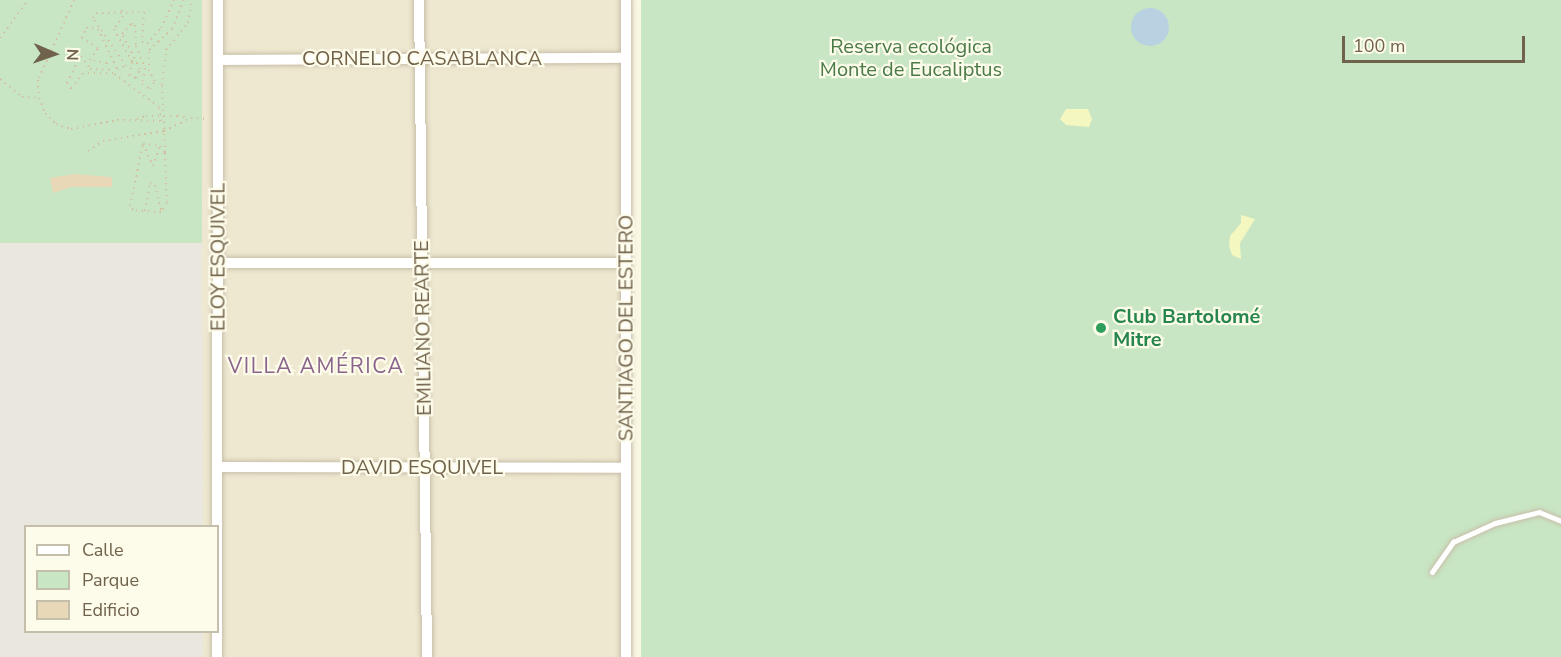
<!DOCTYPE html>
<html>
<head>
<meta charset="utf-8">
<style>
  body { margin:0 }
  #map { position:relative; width:1561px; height:657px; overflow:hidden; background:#faf7e3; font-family:"Nunito Sans",sans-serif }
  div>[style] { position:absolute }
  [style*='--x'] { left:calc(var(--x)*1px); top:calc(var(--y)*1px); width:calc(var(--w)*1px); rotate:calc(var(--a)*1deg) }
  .residential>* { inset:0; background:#eee8d0 }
  .industrial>* { inset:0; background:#eae7de }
  .green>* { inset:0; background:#c8e6c3; transform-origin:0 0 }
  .sand>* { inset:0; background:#f5f7c0 }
  .water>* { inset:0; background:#b9d2e2 }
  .round { border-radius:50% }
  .building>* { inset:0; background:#e8d8b8 }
  .path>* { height:2px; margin-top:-1px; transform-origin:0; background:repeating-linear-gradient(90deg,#d2c0a1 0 1.5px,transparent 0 6px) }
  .roads { filter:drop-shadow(0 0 2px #c8bea9) drop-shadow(0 0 2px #c8bea9) }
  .service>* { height:5px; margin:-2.5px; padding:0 2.5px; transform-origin:2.5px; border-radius:2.5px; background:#fff }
  .minor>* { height:10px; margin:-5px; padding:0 5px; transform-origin:5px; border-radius:5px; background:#fff }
  .path-bridge>* { height:2px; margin-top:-1px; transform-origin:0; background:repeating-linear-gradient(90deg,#d2c0a1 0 1.5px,transparent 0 6px) }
  .dots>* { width:16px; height:16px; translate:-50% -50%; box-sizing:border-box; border:3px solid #fdfbe9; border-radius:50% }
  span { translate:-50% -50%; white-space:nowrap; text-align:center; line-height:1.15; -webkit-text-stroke:4.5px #fdfbe9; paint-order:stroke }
  .park-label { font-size:20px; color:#497a47 }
  .street-label { font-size:20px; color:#70624b }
  .leisure-label { font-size:20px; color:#27864d; font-weight:700 }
  .left { translate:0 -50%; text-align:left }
  .neighbourhood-label { font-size:21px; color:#8a638c; letter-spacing:1.5px }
  .legend { position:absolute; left:24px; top:525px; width:195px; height:108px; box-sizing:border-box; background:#fdfbe9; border:2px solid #c5beaa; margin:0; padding:8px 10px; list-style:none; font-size:18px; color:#70624b }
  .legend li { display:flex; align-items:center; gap:12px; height:30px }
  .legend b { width:30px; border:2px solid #c5beaa }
  .north { position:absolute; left:24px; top:24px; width:60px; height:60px; -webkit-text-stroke:4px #fdfbe9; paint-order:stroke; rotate:92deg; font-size:16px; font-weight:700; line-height:24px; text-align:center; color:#70624b }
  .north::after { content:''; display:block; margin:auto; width:21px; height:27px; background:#70624b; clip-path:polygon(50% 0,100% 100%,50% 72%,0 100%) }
  .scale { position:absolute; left:1342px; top:36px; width:183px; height:27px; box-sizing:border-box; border:3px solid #70624b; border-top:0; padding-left:8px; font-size:18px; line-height:21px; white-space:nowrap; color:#70624b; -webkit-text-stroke:4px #fdfbe9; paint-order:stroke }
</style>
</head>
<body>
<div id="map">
  <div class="residential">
    <i style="clip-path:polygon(evenodd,0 0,626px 0,626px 657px,0 657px,0 0,26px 526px,218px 526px,218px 632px,26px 632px,26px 526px)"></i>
  </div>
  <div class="industrial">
    <i style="clip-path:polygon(202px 242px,203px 526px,26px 526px,26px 632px,203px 632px,203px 657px,0 657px,0 243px)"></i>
  </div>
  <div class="green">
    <i style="left:0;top:0;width:202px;height:243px"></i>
    <i style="left:641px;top:0;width:920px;height:657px"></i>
  </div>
  <div class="sand">
    <i style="clip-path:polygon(1066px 109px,1088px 109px,1092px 119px,1089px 127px,1066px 125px,1060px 119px)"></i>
    <i style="clip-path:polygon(1241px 215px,1255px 219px,1240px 243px,1241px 259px,1232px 255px,1229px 246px,1230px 236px,1241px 223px)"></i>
  </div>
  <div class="water">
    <i class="round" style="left:1131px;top:8px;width:38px;height:38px"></i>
  </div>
  <div class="building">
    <i style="clip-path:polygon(74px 174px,112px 177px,112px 187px,71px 187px,53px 193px,50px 178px)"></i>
  </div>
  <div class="path">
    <i style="--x:74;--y:0;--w:88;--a:114.2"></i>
    <i style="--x:38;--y:80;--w:18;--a:87"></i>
    <i style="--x:39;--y:98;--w:16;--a:68"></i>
    <i style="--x:45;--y:113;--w:16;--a:45"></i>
    <i style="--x:56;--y:124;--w:16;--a:18"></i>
    <i style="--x:71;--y:129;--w:47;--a:-11.1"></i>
    <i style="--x:117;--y:120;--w:44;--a:1.3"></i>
    <i style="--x:161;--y:121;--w:14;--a:-98"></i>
    <i style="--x:159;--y:107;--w:57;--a:-143.5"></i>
    <i style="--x:113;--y:73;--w:30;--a:180"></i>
    <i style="--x:83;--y:73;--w:20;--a:127"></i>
    <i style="--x:71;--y:89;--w:7;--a:-124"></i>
    <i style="--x:67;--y:83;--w:30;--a:-63"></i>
    <i style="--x:81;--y:56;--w:16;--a:55"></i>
    <i style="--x:90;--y:69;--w:19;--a:3"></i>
    <i style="--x:109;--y:70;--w:7;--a:-106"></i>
    <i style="--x:107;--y:63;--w:17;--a:-170"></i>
    <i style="--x:90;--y:60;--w:14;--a:-56"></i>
    <i style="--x:98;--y:48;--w:19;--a:-148"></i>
    <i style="--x:82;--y:38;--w:11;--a:-68"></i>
    <i style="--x:86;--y:28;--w:12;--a:5"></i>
    <i style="--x:98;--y:29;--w:44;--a:64.6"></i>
    <i style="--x:117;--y:69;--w:9;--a:-18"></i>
    <i style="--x:126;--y:66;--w:58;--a:-124.5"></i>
    <i style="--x:93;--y:18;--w:6;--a:-59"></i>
    <i style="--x:96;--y:13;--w:48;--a:-1.2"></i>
    <i style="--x:144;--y:12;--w:30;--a:94"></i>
    <i style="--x:142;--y:42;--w:5;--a:22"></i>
    <i style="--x:147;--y:44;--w:21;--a:-49"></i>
    <i style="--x:161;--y:28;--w:31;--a:-65"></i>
    <i style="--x:122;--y:10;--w:6;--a:81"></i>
    <i style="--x:123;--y:16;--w:16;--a:125"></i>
    <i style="--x:114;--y:29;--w:38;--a:61"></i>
    <i style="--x:132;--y:62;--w:13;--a:103"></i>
    <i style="--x:129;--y:75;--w:8;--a:23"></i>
    <i style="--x:136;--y:78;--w:10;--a:-66"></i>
    <i style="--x:140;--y:69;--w:39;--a:-117"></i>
    <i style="--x:122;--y:34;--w:13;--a:-48"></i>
    <i style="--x:131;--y:24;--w:4;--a:14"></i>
    <i style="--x:135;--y:25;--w:21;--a:87"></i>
    <i style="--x:136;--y:46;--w:24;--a:68"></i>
    <i style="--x:145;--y:68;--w:16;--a:101"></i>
    <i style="--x:142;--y:84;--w:9;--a:32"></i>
    <i style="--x:150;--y:89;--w:9;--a:-58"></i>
    <i style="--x:155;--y:81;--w:12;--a:-121"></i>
    <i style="--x:149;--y:71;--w:21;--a:-90"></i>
    <i style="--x:149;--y:50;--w:31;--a:-42"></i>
    <i style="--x:172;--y:29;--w:31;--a:-68"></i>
    <i style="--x:0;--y:38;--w:47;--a:-53.6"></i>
    <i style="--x:0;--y:79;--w:28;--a:39"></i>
    <i style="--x:22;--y:97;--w:17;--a:3"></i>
    <i style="--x:177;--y:116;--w:12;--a:9"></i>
    <i style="--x:137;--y:119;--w:9;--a:-18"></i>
    <i style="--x:143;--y:144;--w:17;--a:7"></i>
    <i style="--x:160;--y:146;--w:9;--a:54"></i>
    <i style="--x:165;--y:153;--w:50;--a:87.7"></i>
    <i style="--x:167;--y:203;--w:11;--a:124"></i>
    <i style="--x:161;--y:212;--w:28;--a:-176"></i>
    <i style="--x:133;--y:210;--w:5;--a:-127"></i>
    <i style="--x:130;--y:206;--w:63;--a:-78.2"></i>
    <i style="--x:143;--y:144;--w:24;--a:66"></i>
    <i style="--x:153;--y:166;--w:21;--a:-71"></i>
    <i style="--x:88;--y:151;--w:18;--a:-34"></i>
    <i style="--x:103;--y:141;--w:62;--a:-9.3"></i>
    <i style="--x:164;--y:131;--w:30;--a:-26"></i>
    <i style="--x:191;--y:118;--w:15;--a:4"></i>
    <i style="--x:165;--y:153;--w:68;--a:-92.5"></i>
    <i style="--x:162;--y:85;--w:35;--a:-83"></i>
    <i style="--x:166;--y:50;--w:35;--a:-51"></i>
    <i style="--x:188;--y:23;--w:23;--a:-80"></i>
    <i style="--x:145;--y:211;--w:28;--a:-80"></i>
    <i style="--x:150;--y:183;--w:5;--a:22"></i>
    <i style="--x:155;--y:185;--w:27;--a:77"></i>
  </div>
  <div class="roads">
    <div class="service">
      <i style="--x:1432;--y:572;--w:37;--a:-55"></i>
      <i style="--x:1453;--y:542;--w:46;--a:-24.3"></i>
      <i style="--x:1495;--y:523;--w:45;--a:-14"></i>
      <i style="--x:1539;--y:512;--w:24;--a:22"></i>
    </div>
    <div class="minor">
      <i style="--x:419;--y:0;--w:657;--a:89.3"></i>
      <i style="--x:218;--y:60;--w:408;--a:-0.3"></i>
      <i style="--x:218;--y:263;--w:408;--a:0"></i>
      <i style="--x:218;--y:467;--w:408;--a:0.1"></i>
      <i style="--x:217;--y:657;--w:657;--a:-89.91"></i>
      <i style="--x:626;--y:657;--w:657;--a:-90"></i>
    </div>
  </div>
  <div class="path-bridge">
    <i style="--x:146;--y:116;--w:31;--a:0"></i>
  </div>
  <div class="dots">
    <i style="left:1101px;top:328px;background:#2e9e5b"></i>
  </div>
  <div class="park-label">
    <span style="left:911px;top:58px">Reserva ecológica<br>Monte de Eucaliptus</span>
  </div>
  <div class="street-label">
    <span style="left:422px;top:58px">CORNELIO CASABLANCA</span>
    <span style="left:218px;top:257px;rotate:-90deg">ELOY ESQUIVEL</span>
    <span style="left:423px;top:328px;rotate:-91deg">EMILIANO REARTE</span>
    <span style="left:626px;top:328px;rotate:-90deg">SANTIAGO DEL ESTERO</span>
    <span style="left:422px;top:467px">DAVID ESQUIVEL</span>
  </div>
  <div class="leisure-label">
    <span class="left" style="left:1113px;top:328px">Club Bartolomé<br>Mitre</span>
  </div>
  <div class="neighbourhood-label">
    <span style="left:316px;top:366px">VILLA AMÉRICA</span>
  </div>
  <ul class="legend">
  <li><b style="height:8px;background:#fff"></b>Calle</li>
  <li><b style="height:16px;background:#c8e6c3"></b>Parque</li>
  <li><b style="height:16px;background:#e8d8b8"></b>Edificio</li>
  </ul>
  <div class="north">N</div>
  <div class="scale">100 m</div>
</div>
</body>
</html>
